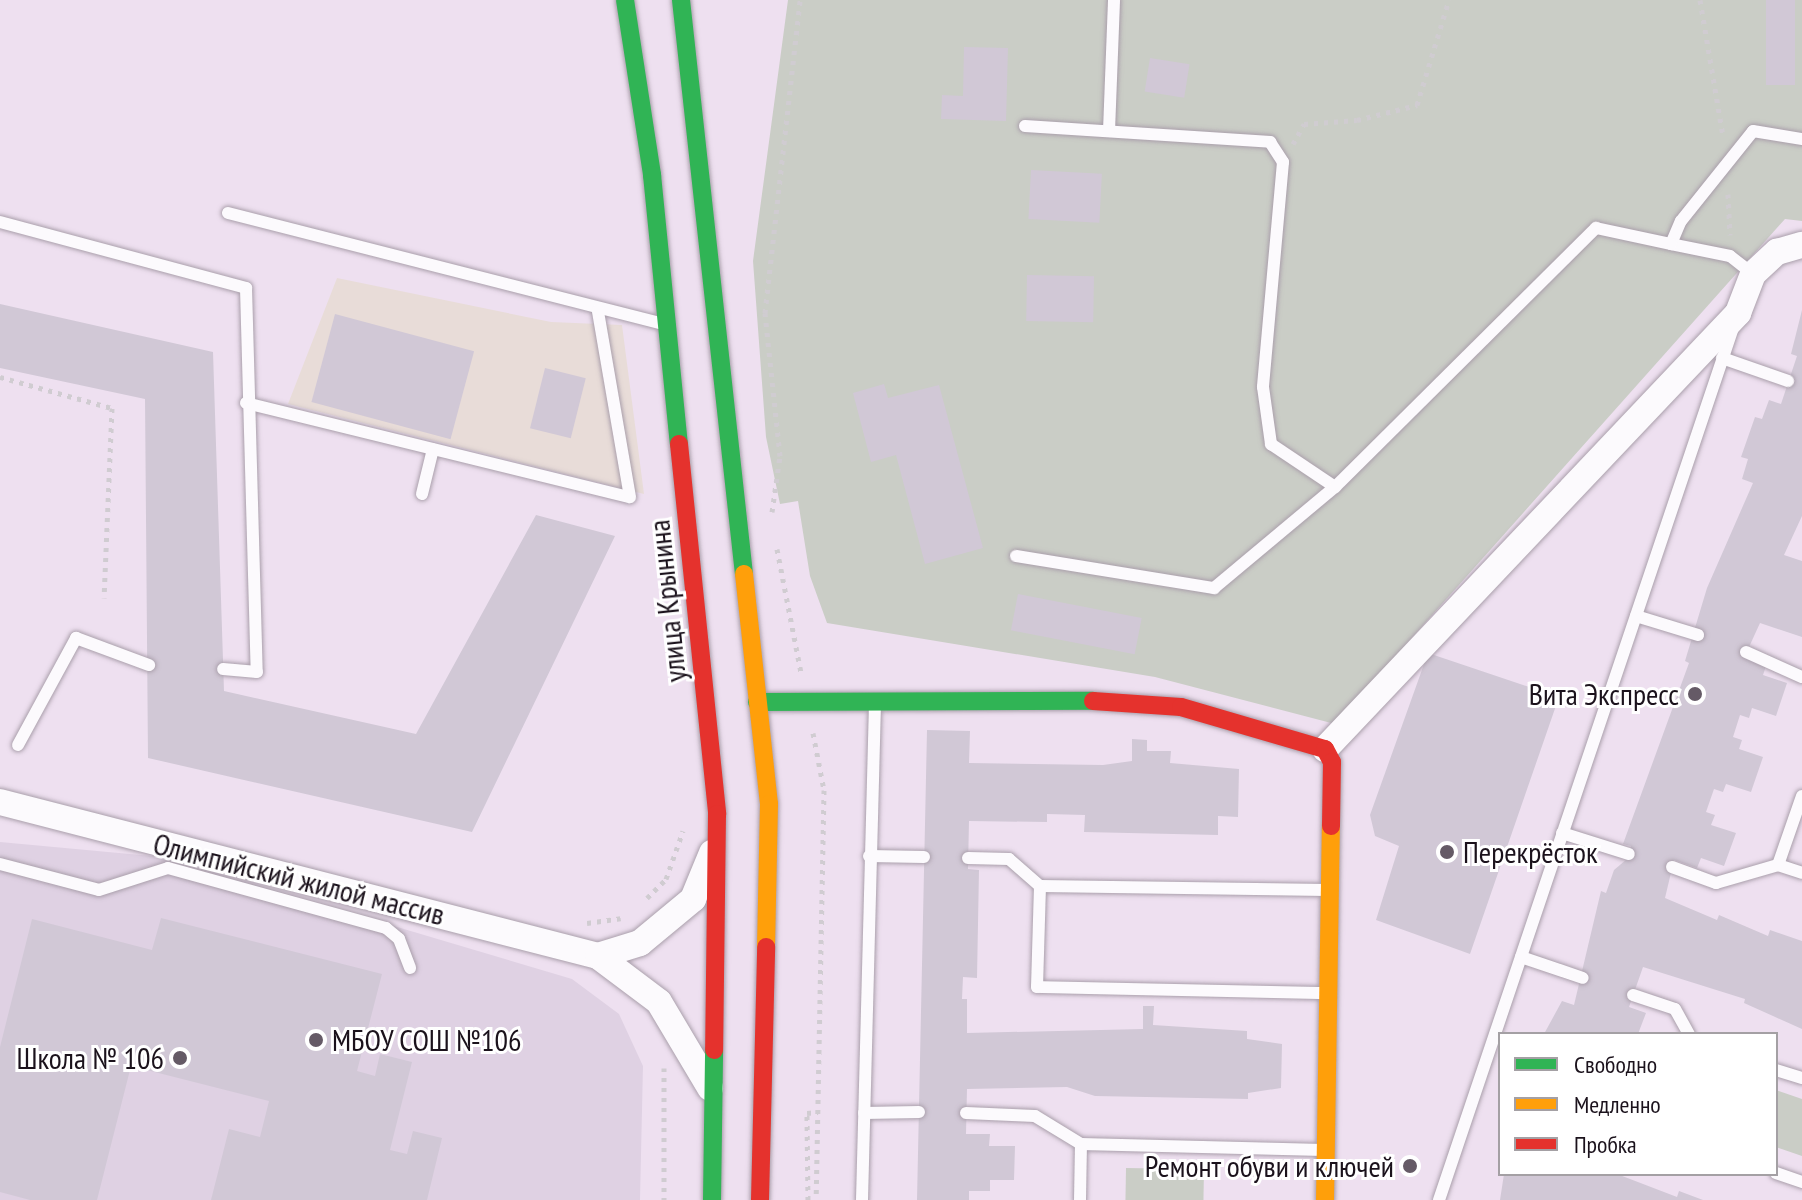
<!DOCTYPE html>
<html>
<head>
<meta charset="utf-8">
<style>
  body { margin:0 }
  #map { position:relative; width:1802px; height:1200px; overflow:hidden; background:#eee0f0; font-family:"PT Sans Narrow",sans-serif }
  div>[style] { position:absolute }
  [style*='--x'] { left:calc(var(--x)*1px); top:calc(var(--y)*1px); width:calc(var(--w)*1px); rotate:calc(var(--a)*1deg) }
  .industrial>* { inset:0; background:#e8dcd8 }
  .education>* { inset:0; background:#dfd1e3 }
  .green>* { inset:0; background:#cacdc6; transform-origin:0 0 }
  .building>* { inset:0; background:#d1c8d6; transform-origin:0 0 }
  .path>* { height:5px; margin-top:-2.5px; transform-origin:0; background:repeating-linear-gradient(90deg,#d0ccd1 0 4px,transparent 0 10px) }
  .roads { filter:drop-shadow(0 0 2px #aa9fab) drop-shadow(0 0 2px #aa9fab) }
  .lane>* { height:12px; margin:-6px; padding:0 6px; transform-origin:6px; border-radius:6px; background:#fcfafd }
  .street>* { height:26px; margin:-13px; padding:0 13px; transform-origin:13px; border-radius:13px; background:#fcfafd }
  .fast>* { height:18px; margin:-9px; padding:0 9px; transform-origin:9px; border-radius:9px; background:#30b455 }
  .slow>* { height:18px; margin:-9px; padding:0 9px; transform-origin:9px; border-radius:9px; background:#ff9f0a }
  .jam>* { height:18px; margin:-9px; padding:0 9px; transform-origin:9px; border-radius:9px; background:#e5322d }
  .dots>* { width:22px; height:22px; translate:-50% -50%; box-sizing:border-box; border:4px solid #fff; border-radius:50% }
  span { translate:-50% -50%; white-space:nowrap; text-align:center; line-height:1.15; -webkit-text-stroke:6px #fff; paint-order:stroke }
  .street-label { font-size:30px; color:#1b121c }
  .poi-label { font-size:30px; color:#1b121c }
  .right { translate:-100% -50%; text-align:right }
  .left { translate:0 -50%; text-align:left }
  .legend { position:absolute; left:1498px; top:1032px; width:280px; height:144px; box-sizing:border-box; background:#fff; border:2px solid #a4a0a4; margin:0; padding:10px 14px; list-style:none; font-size:24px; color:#1b121c }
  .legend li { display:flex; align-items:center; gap:16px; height:40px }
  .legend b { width:40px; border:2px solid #a4a0a4 }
</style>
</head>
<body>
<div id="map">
  <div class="industrial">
    <i style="clip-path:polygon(337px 278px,551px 322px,622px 325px,644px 494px,288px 404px)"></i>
  </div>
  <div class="education">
    <i style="clip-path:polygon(0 842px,162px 857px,572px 979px,619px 1014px,643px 1066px,640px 1200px,0 1200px)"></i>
  </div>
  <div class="green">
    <i style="clip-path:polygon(788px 0,1802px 0,1802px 221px,1785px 219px,1335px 724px,1155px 677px,827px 623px,810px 576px,798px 501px,780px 504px,766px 437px,753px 261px)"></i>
    <i style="clip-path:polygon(1776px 1090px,1802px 1099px,1802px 1156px,1776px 1147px)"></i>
    <i style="left:1126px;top:1168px;width:78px;height:32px;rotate:1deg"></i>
  </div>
  <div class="building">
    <i style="left:1766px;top:0;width:29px;height:85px"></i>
    <i style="clip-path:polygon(964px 47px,1008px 48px,1006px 121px,941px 119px,942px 95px,963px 96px)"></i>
    <i style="left:1150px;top:58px;width:40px;height:34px;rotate:9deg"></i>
    <i style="left:1031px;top:170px;width:71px;height:49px;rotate:3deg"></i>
    <i style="left:1027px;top:275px;width:67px;height:46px;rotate:1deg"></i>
    <i style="clip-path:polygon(0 304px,213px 352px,224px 691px,416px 734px,536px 515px,615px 536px,472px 832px,148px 758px,145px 399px,0 368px)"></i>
    <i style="clip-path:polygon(1802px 310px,1802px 516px,1784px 555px,1802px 561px,1802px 637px,1760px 623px,1744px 658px,1766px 666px,1763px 675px,1787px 683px,1776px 716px,1752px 708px,1749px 718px,1740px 715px,1733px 737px,1742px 740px,1739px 749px,1763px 757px,1751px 792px,1726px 784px,1723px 792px,1714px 789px,1706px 812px,1715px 815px,1711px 825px,1736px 833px,1724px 866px,1701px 858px,1697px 868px,1674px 860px,1665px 898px,1717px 920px,1719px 915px,1768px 936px,1770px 930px,1802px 941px,1802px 1029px,1744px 1003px,1745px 999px,1643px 967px,1629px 1007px,1646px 1013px,1638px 1034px,1544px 1034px,1562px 1001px,1574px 1005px,1601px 891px,1606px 893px,1614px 870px,1627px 859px,1631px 846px,1623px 844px,1689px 663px,1685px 661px,1707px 588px,1753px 483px,1742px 479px,1748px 459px,1741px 457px,1755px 417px,1762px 419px,1769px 400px,1781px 404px,1797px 356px,1791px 354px)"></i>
    <i style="left:335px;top:314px;width:144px;height:91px;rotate:15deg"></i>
    <i style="left:545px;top:368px;width:42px;height:62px;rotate:14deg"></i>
    <i style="clip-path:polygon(884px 384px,888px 398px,939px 385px,983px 548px,925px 564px,896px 455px,871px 462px,853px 393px)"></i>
    <i style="left:1018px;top:594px;width:126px;height:37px;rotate:11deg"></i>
    <i style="clip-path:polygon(1428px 653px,1559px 697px,1470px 954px,1376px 920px,1399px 846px,1375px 836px,1370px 815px)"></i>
    <i style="clip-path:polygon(927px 730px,970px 731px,969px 763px,1103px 765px,1132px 761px,1132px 739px,1147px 740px,1147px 751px,1171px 751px,1170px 763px,1239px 769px,1238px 817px,1218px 816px,1218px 835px,1084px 832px,1085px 815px,1047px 814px,1047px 822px,969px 821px,968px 869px,979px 870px,977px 978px,963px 977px,962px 999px,967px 999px,967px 1033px,1143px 1029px,1143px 1006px,1154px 1006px,1153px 1025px,1247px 1031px,1247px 1039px,1282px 1044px,1281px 1088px,1248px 1093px,1248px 1099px,1095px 1096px,1067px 1087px,967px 1089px,966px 1134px,990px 1134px,989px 1146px,1015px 1146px,1014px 1180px,990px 1180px,990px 1191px,969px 1191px,969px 1200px,917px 1200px)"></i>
    <i style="clip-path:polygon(161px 918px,382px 974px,357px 1071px,375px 1076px,380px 1054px,412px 1062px,390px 1150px,407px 1154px,413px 1131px,442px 1138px,427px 1200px,211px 1200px,229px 1129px,260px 1137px,269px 1101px,131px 1066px,97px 1200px,30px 1200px,0 1192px,0 1047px,32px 919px,152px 950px)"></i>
    <i style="left:1404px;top:1158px;width:16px;height:13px;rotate:18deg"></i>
    <i style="clip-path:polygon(1504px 1174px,1617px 1174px,1677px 1197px,1679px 1191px,1703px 1200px,1500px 1200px)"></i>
  </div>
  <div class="path">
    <i style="--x:1700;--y:0;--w:138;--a:80.4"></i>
    <i style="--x:1293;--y:144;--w:23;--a:-61"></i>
    <i style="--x:1304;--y:124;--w:53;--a:-4.3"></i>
    <i style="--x:1357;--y:120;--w:62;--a:-14"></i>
    <i style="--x:1417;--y:105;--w:110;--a:-73.1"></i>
    <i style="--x:1728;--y:194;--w:41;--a:87.2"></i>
    <i style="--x:0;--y:377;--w:116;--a:15.5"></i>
    <i style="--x:112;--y:408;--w:190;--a:92.4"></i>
    <i style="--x:772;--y:512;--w:57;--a:-81.9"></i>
    <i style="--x:780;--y:456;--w:144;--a:-96"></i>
    <i style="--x:765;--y:313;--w:315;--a:-83.6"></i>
    <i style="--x:777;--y:549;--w:125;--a:79"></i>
    <i style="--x:813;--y:733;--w:58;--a:79.1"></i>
    <i style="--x:824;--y:790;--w:410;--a:91.1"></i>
    <i style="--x:647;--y:898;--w:27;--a:-45"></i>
    <i style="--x:666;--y:879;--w:51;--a:-70.5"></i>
    <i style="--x:587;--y:923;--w:34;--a:-8"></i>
    <i style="--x:664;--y:1068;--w:132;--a:90"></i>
    <i style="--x:808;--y:1200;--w:87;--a:-90.7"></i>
    <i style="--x:807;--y:1113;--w:11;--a:-5"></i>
  </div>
  <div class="roads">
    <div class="lane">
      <i style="--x:1025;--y:126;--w:246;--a:3.7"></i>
      <i style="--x:1270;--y:142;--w:24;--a:57"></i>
      <i style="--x:1283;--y:162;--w:226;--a:95.1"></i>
      <i style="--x:1263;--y:387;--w:58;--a:82"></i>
      <i style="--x:1271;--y:444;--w:77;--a:33.9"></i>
      <i style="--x:1109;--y:131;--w:131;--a:-87.8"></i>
      <i style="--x:228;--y:213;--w:449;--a:14.3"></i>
      <i style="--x:0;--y:222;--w:255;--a:15"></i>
      <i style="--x:246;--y:288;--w:384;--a:88.4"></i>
      <i style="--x:257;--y:672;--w:34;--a:-175"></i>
      <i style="--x:1753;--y:274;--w:29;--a:-142"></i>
      <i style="--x:1730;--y:256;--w:60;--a:-168.5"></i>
      <i style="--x:1671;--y:244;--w:25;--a:-67"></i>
      <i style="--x:1681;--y:221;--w:115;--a:-51.3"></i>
      <i style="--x:1753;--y:131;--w:50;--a:9.3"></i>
      <i style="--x:1722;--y:358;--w:70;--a:19.2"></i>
      <i style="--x:246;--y:403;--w:395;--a:13.8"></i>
      <i style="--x:630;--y:497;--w:189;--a:-99.8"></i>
      <i style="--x:422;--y:494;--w:46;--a:-76.3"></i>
      <i style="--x:1016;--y:556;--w:201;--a:9.2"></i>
      <i style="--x:1214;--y:588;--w:158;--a:-39.9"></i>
      <i style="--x:1335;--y:487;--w:368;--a:-44.8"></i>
      <i style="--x:1596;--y:228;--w:77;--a:12"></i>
      <i style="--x:1636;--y:616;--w:65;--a:17"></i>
      <i style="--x:1746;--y:652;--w:61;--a:24.1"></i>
      <i style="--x:18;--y:745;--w:122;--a:-61.5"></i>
      <i style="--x:76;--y:638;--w:78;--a:20.3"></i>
      <i style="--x:1802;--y:796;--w:73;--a:109.2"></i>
      <i style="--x:1778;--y:865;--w:25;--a:18"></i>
      <i style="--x:1562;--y:833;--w:70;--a:17.4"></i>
      <i style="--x:869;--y:856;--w:55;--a:1"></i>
      <i style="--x:968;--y:858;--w:41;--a:1.4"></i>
      <i style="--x:1009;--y:859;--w:41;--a:41.1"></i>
      <i style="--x:1040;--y:886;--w:287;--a:0.8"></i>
      <i style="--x:0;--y:864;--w:102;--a:14.7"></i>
      <i style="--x:99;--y:890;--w:72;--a:-17.7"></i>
      <i style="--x:168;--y:868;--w:226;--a:15.4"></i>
      <i style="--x:386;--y:928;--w:17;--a:40"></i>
      <i style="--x:399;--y:939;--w:31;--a:69"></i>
      <i style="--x:1672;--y:867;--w:47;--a:20"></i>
      <i style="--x:1716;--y:883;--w:65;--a:-16.2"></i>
      <i style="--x:1040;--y:886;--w:101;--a:91.7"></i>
      <i style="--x:1037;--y:987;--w:288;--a:1.2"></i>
      <i style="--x:1521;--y:957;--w:65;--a:18.7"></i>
      <i style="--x:1633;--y:995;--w:44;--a:18.4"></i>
      <i style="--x:1675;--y:1009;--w:29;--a:61"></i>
      <i style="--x:1776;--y:1070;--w:27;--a:17"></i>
      <i style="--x:864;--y:1113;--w:55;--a:-1"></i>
      <i style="--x:966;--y:1113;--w:69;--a:2.5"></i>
      <i style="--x:1035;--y:1116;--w:54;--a:31.3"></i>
      <i style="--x:1081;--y:1144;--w:242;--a:1.4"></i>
      <i style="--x:1776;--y:1173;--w:28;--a:19"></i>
      <i style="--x:862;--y:1200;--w:495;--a:-88.5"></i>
      <i style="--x:1080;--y:1200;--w:56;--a:-89"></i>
      <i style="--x:1439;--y:1200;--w:920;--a:-71.37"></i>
    </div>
    <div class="street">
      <i style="--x:1325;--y:749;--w:601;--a:-46.55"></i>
      <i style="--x:1738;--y:313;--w:42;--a:-69"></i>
      <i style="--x:1753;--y:274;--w:33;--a:-43"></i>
      <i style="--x:1777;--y:252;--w:26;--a:-16"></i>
      <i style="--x:0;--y:802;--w:618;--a:14.44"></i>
      <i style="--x:598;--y:956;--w:76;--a:37"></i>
      <i style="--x:659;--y:1002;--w:100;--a:59.3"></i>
      <i style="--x:598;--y:956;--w:44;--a:-17.2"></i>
      <i style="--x:640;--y:943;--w:69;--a:-39.7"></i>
      <i style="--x:693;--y:899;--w:50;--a:-67.6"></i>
    </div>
    <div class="fast">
      <i style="--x:625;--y:0;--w:177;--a:81.2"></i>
      <i style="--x:652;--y:175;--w:270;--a:84.3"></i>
      <i style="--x:681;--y:0;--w:577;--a:83.74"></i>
      <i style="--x:757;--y:702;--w:336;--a:-0.2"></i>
      <i style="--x:712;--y:1200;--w:150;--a:-89.2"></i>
    </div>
    <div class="slow">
      <i style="--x:744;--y:574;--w:231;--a:83.8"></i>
      <i style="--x:769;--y:804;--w:143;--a:91.2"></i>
      <i style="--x:1325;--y:1200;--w:374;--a:-89.1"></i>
    </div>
    <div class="jam">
      <i style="--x:679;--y:444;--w:372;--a:84.1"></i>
      <i style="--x:717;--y:814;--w:236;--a:90.7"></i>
      <i style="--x:1093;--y:701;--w:88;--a:3.9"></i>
      <i style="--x:1181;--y:707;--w:150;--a:16.3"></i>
      <i style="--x:1325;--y:749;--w:15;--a:62"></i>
      <i style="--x:1332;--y:762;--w:64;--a:90.9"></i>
      <i style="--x:760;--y:1200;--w:253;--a:-88.6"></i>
    </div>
  </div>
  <div class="dots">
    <i style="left:1695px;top:694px;background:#655a66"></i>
    <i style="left:1447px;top:852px;background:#655a66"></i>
    <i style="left:316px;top:1040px;background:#655a66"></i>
    <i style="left:180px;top:1058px;background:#655a66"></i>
    <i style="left:1410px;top:1166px;background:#655a66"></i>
  </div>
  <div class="street-label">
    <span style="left:667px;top:601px;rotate:-96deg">улица Крынина</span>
    <span style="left:299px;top:879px;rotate:14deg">Олимпийский жилой массив</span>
  </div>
  <div class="poi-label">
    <span class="right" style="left:1679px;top:694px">Вита Экспресс</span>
    <span class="left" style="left:1463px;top:852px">Перекрёсток</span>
    <span class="left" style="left:332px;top:1040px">МБОУ СОШ №106</span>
    <span class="right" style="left:164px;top:1058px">Школа № 106</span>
    <span class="right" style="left:1394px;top:1166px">Ремонт обуви и ключей</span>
  </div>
  <ul class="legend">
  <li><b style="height:10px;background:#30b455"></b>Свободно</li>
  <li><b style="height:10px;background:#ff9f0a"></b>Медленно</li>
  <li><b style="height:10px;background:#e5322d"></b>Пробка</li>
  </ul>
</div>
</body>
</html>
